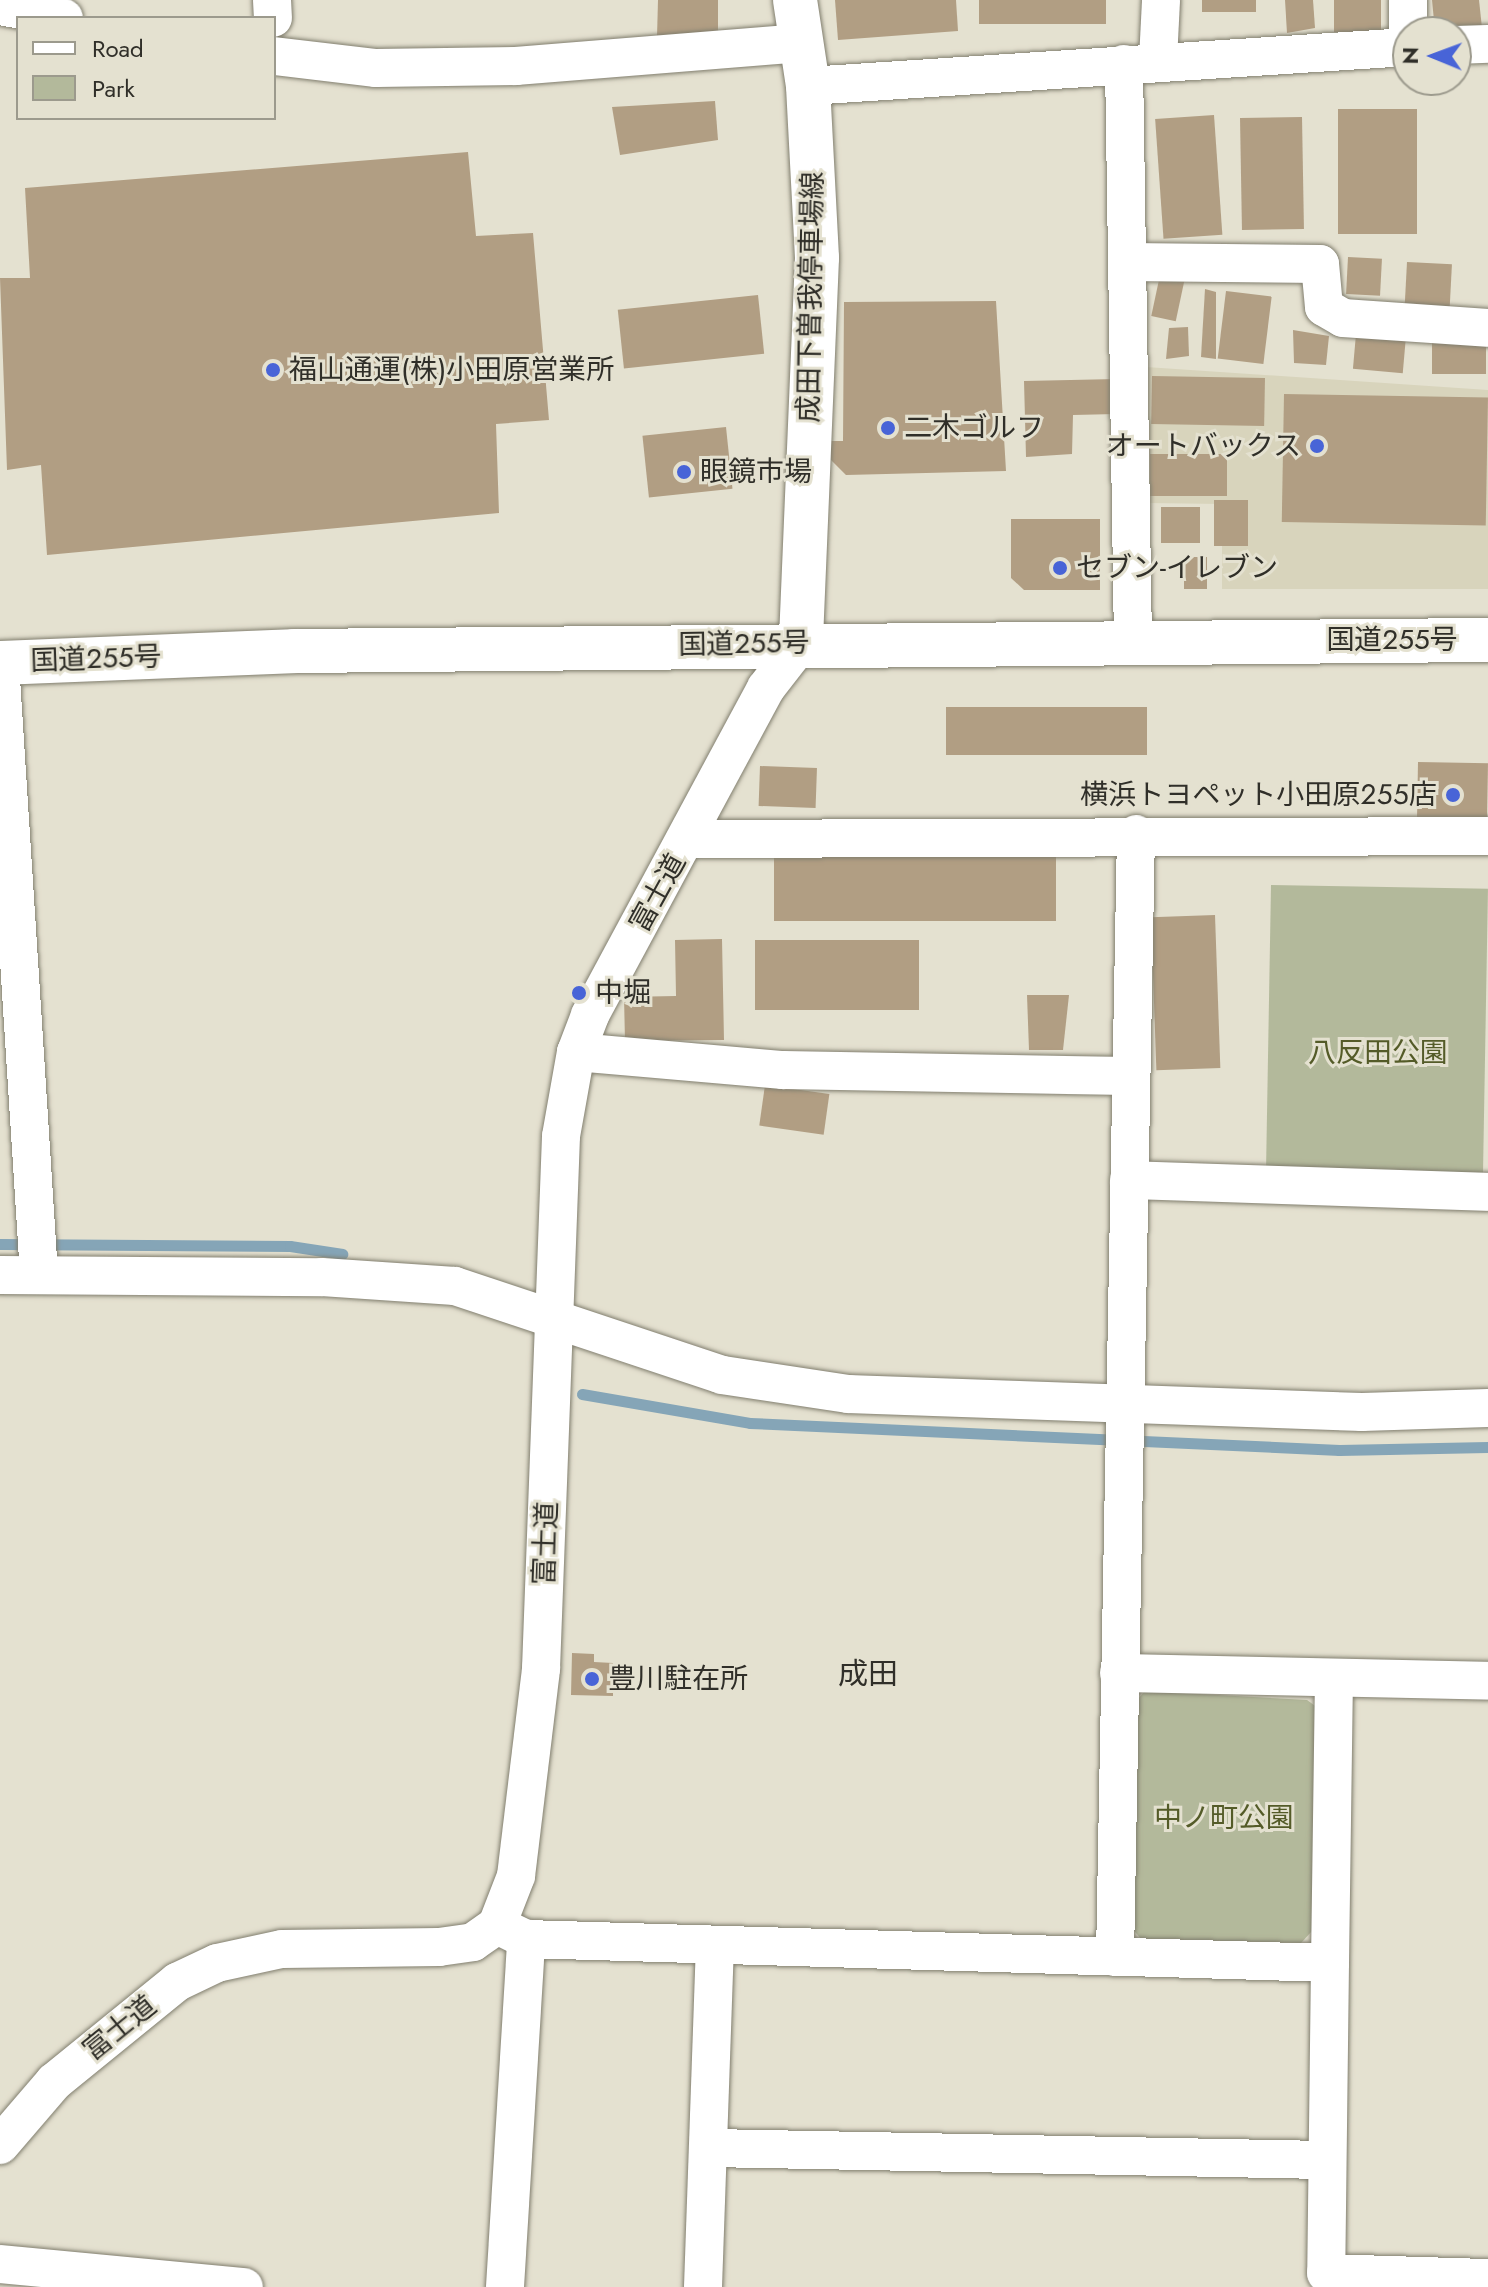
<!DOCTYPE html>
<html>
<head>
<meta charset="utf-8">
<style>
  body { margin:0 }
  #map { position:relative; width:1488px; height:2287px; overflow:hidden; background:#e4e1d0; font-family:Jost,"Noto Sans JP",sans-serif }
  div>[style] { position:absolute }
  [style*='--x'] { left:calc(var(--x)*1px); top:calc(var(--y)*1px); width:calc(var(--w)*1px); rotate:calc(var(--a)*1deg) }
  .built>* { inset:0; background:#d8d4bc }
  .green>* { inset:0; background:#b3b99b; transform-origin:0 0 }
  .stream>* { height:11px; margin:-5.5px; padding:0 5.5px; transform-origin:5.5px; border-radius:5.5px; background:#85a5b7 }
  .building>* { inset:0; background:#b19e83; transform-origin:0 0 }
  .roads { filter:drop-shadow(0 0 2px #817e6e) drop-shadow(0 0 2px #817e6e) }
  .minor>* { height:38px; margin:-19px; padding:0 19px; transform-origin:19px; border-radius:19px; background:#fff }
  .major>* { height:44px; margin:-22px; padding:0 22px; transform-origin:22px; border-radius:22px; background:#fff }
  .highway>* { height:44px; margin:-22px; padding:0 22px; transform-origin:22px; border-radius:22px; background:#fff }
  .dots>* { width:22px; height:22px; translate:-50% -50%; box-sizing:border-box; border:4px solid #e4e1d0; border-radius:50% }
  span { translate:-50% -50%; white-space:nowrap; text-align:center; line-height:1.15; -webkit-text-stroke:6px #e4e1d0; paint-order:stroke }
  .street-label { font-size:28px; color:#302f29 }
  .poi-label { font-size:28px; color:#302f29 }
  .left { translate:0 -50%; text-align:left }
  .right { translate:-100% -50%; text-align:right }
  .park-label { font-size:28px; color:#545b28 }
  .neighbourhood-label { font-size:30px; color:#302f29 }
  .legend { position:absolute; left:16px; top:16px; width:260px; height:104px; box-sizing:border-box; background:#e4e1d0; border:2px solid #9c9a8d; margin:0; padding:10px 14px; list-style:none; font-size:24px; color:#302f29 }
  .legend li { display:flex; align-items:center; gap:16px; height:40px }
  .legend b { width:40px; border:2px solid #9c9a8d }
  .north { position:absolute; left:1392px; top:16px; width:80px; height:80px; box-sizing:border-box; background:#e4e1d0; border:2px solid #9c9a8d; border-radius:50%; rotate:271deg; font-size:22px; font-weight:700; line-height:32px; text-align:center; color:#302f29 }
  .north::after { content:''; display:block; margin:auto; width:28px; height:36px; background:#4864d7; clip-path:polygon(50% 0,100% 100%,50% 72%,0 100%) }
</style>
</head>
<body>
<div id="map">
  <div class="built">
    <i style="clip-path:polygon(1146px 367px,1488px 390px,1488px 589px,1222px 589px,1222px 504px,1146px 503px)"></i>
  </div>
  <div class="green">
    <i style="left:1271px;top:885px;width:217px;height:284px;rotate:1deg"></i>
    <i style="clip-path:polygon(1145px 1691px,1307px 1700px,1318px 1708px,1312px 1931px,1301px 1943px,1141px 1939px,1131px 1927px,1135px 1702px)"></i>
  </div>
  <div class="stream">
    <i style="--x:0;--y:1244;--w:290;--a:0.4"></i>
    <i style="--x:290;--y:1246;--w:53;--a:8.7"></i>
    <i style="--x:582;--y:1394;--w:170;--a:9.8"></i>
    <i style="--x:750;--y:1423;--w:590;--a:2.62"></i>
    <i style="--x:1339;--y:1450;--w:149;--a:-1.2"></i>
  </div>
  <div class="building">
    <i style="clip-path:polygon(658px 0,718px 0,718px 45px,657px 37px)"></i>
    <i style="clip-path:polygon(835px 0,956px 0,958px 31px,838px 40px)"></i>
    <i style="left:979px;top:0;width:127px;height:24px"></i>
    <i style="left:1202px;top:0;width:54px;height:12px"></i>
    <i style="clip-path:polygon(1285px 0,1313px 0,1315px 28px,1287px 33px)"></i>
    <i style="left:1334px;top:0;width:47px;height:32px"></i>
    <i style="clip-path:polygon(1432px 0,1479px 0,1482px 28px,1435px 31px)"></i>
    <i style="clip-path:polygon(715px 101px,718px 140px,620px 155px,612px 107px)"></i>
    <i style="left:1417px;top:109px;width:125px;height:79px;rotate:90deg"></i>
    <i style="left:1214px;top:115px;width:120px;height:59px;rotate:86deg"></i>
    <i style="left:1302px;top:117px;width:112px;height:62px;rotate:89deg"></i>
    <i style="clip-path:polygon(468px 152px,476px 236px,533px 233px,549px 420px,496px 424px,499px 513px,47px 555px,41px 465px,7px 470px,0 278px,30px 278px,25px 188px)"></i>
    <i style="left:1348px;top:257px;width:34px;height:37px;rotate:3deg"></i>
    <i style="left:1407px;top:262px;width:45px;height:43px;rotate:3deg"></i>
    <i style="left:1160px;top:275px;width:25px;height:42px;rotate:12deg"></i>
    <i style="clip-path:polygon(1205px 289px,1216px 292px,1216px 359px,1201px 357px)"></i>
    <i style="left:1226px;top:291px;width:46px;height:68px;rotate:7deg"></i>
    <i style="left:758px;top:295px;width:59px;height:141px;rotate:84deg"></i>
    <i style="clip-path:polygon(996px 301px,1006px 471px,846px 475px,831px 460px,831px 441px,843px 441px,844px 302px)"></i>
    <i style="clip-path:polygon(1188px 327px,1189px 356px,1166px 359px,1169px 328px)"></i>
    <i style="clip-path:polygon(1293px 330px,1329px 336px,1326px 365px,1294px 363px)"></i>
    <i style="left:1356px;top:334px;width:50px;height:35px;rotate:5deg"></i>
    <i style="left:1432px;top:338px;width:54px;height:36px"></i>
    <i style="left:1152px;top:376px;width:113px;height:48px;rotate:1deg"></i>
    <i style="clip-path:polygon(1117px 379px,1116px 414px,1073px 415px,1072px 454px,1026px 457px,1024px 381px)"></i>
    <i style="left:1284px;top:394px;width:204px;height:128px;rotate:1deg"></i>
    <i style="left:726px;top:427px;width:62px;height:84px;rotate:84deg"></i>
    <i style="left:1150px;top:454px;width:77px;height:42px"></i>
    <i style="left:1214px;top:500px;width:34px;height:46px"></i>
    <i style="left:1161px;top:507px;width:39px;height:36px"></i>
    <i style="clip-path:polygon(1011px 519px,1100px 519px,1100px 590px,1024px 590px,1011px 578px)"></i>
    <i style="left:1184px;top:557px;width:23px;height:32px"></i>
    <i style="left:946px;top:707px;width:201px;height:48px"></i>
    <i style="left:1418px;top:762px;width:70px;height:64px;rotate:1deg"></i>
    <i style="left:760px;top:766px;width:57px;height:40px;rotate:2deg"></i>
    <i style="left:1056px;top:854px;width:67px;height:282px;rotate:90deg"></i>
    <i style="left:1215px;top:915px;width:153px;height:64px;rotate:88deg"></i>
    <i style="clip-path:polygon(722px 939px,724px 1040px,625px 1041px,624px 997px,676px 996px,675px 940px)"></i>
    <i style="left:755px;top:940px;width:164px;height:70px"></i>
    <i style="clip-path:polygon(1027px 995px,1069px 995px,1063px 1050px,1029px 1050px)"></i>
    <i style="left:765px;top:1085px;width:65px;height:41px;rotate:8deg"></i>
    <i style="clip-path:polygon(572px 1653px,594px 1654px,594px 1662px,613px 1663px,613px 1696px,571px 1695px)"></i>
  </div>
  <div class="roads">
    <div class="minor">
      <i style="--x:272;--y:0;--w:18;--a:87"></i>
      <i style="--x:0;--y:6;--w:65;--a:10.6"></i>
      <i style="--x:1456;--y:45;--w:32;--a:-2"></i>
      <i style="--x:1408;--y:47;--w:47;--a:-90"></i>
      <i style="--x:274;--y:56;--w:103;--a:6.7"></i>
      <i style="--x:376;--y:68;--w:140;--a:-0.8"></i>
      <i style="--x:516;--y:66;--w:286;--a:-4.6"></i>
      <i style="--x:1158;--y:60;--w:60;--a:-87.1"></i>
      <i style="--x:1124;--y:64;--w:577;--a:89.11"></i>
      <i style="--x:808;--y:86;--w:601;--a:-3.72"></i>
      <i style="--x:1127;--y:262;--w:193;--a:0.6"></i>
      <i style="--x:1320;--y:264;--w:43;--a:84.7"></i>
      <i style="--x:1324;--y:307;--w:22;--a:30"></i>
      <i style="--x:1343;--y:318;--w:145;--a:3.9"></i>
      <i style="--x:0;--y:663;--w:613;--a:86.35"></i>
      <i style="--x:688;--y:839;--w:800;--a:-0.21"></i>
      <i style="--x:576;--y:1052;--w:208;--a:5"></i>
      <i style="--x:783;--y:1070;--w:346;--a:1"></i>
      <i style="--x:1129;--y:1180;--w:359;--a:1.9"></i>
      <i style="--x:0;--y:1275;--w:322;--a:0.4"></i>
      <i style="--x:322;--y:1277;--w:133;--a:3.9"></i>
      <i style="--x:455;--y:1286;--w:281;--a:18.4"></i>
      <i style="--x:722;--y:1375;--w:127;--a:8.6"></i>
      <i style="--x:848;--y:1394;--w:514;--a:2.01"></i>
      <i style="--x:1362;--y:1412;--w:126;--a:-1.8"></i>
      <i style="--x:1119;--y:1673;--w:369;--a:1.2"></i>
      <i style="--x:497;--y:1925;--w:32;--a:26"></i>
      <i style="--x:526;--y:1939;--w:804;--a:1.71"></i>
      <i style="--x:1330;--y:1963;--w:310;--a:90.7"></i>
      <i style="--x:1326;--y:2273;--w:162;--a:1.8"></i>
      <i style="--x:1115;--y:1957;--w:1123;--a:-88.93"></i>
      <i style="--x:1330;--y:1963;--w:285;--a:-89.2"></i>
      <i style="--x:0;--y:2145;--w:83;--a:-49.4"></i>
      <i style="--x:54;--y:2082;--w:159;--a:-39.1"></i>
      <i style="--x:177;--y:1982;--w:44;--a:-25.4"></i>
      <i style="--x:217;--y:1963;--w:66;--a:-12.2"></i>
      <i style="--x:282;--y:1949;--w:157;--a:-0.7"></i>
      <i style="--x:439;--y:1947;--w:34;--a:-8"></i>
      <i style="--x:473;--y:1942;--w:29;--a:-35"></i>
      <i style="--x:497;--y:1925;--w:53;--a:-68.8"></i>
      <i style="--x:516;--y:1876;--w:209;--a:-83.1"></i>
      <i style="--x:541;--y:1669;--w:533;--a:-87.85"></i>
      <i style="--x:561;--y:1136;--w:85;--a:-79.9"></i>
      <i style="--x:576;--y:1052;--w:40;--a:-69"></i>
      <i style="--x:590;--y:1015;--w:371;--a:-61.7"></i>
      <i style="--x:766;--y:688;--w:57;--a:-52.1"></i>
      <i style="--x:711;--y:2148;--w:616;--a:1.12"></i>
      <i style="--x:0;--y:2264;--w:245;--a:5.4"></i>
      <i style="--x:505;--y:2287;--w:349;--a:-86.5"></i>
      <i style="--x:703;--y:2287;--w:340;--a:-88"></i>
    </div>
    <div class="major">
      <i style="--x:795;--y:0;--w:87;--a:81.4"></i>
      <i style="--x:808;--y:86;--w:172;--a:87"></i>
      <i style="--x:817;--y:258;--w:385;--a:92.4"></i>
    </div>
    <div class="highway">
      <i style="--x:0;--y:663;--w:294;--a:-2.3"></i>
      <i style="--x:294;--y:651;--w:1194;--a:-0.53"></i>
    </div>
  </div>
  <div class="dots">
    <i style="left:273px;top:370px;background:#4864d7"></i>
    <i style="left:888px;top:428px;background:#4864d7"></i>
    <i style="left:1317px;top:446px;background:#4864d7"></i>
    <i style="left:684px;top:472px;background:#4864d7"></i>
    <i style="left:1060px;top:568px;background:#4864d7"></i>
    <i style="left:1453px;top:795px;background:#4864d7"></i>
    <i style="left:579px;top:993px;background:#4864d7"></i>
    <i style="left:592px;top:1679px;background:#4864d7"></i>
  </div>
  <div class="street-label">
    <span style="left:811px;top:297px;rotate:-89deg">成田下曽我停車場線</span>
    <span style="left:1392px;top:640px">国道255号</span>
    <span style="left:744px;top:644px;rotate:-1deg">国道255号</span>
    <span style="left:96px;top:659px;rotate:-2deg">国道255号</span>
    <span style="left:658px;top:893px;rotate:-61deg">富士道</span>
    <span style="left:546px;top:1543px;rotate:-88deg">富士道</span>
    <span style="left:120px;top:2028px;rotate:-39deg">富士道</span>
  </div>
  <div class="poi-label">
    <span class="left" style="left:289px;top:370px">福山通運(株)小田原営業所</span>
    <span class="left" style="left:904px;top:428px">二木ゴルフ</span>
    <span class="right" style="left:1301px;top:446px">オートバックス</span>
    <span class="left" style="left:700px;top:472px">眼鏡市場</span>
    <span class="left" style="left:1076px;top:568px">セブン-イレブン</span>
    <span class="right" style="left:1437px;top:795px">横浜トヨペット小田原２５５店</span>
    <span class="left" style="left:595px;top:993px">中堀</span>
    <span class="left" style="left:608px;top:1679px">豊川駐在所</span>
  </div>
  <div class="park-label">
    <span style="left:1378px;top:1053px">八反田公園</span>
    <span style="left:1224px;top:1818px">中ノ町公園</span>
  </div>
  <div class="neighbourhood-label">
    <span style="left:868px;top:1674px">成田</span>
  </div>
  <ul class="legend">
  <li><b style="height:10px;background:#fff"></b>Road</li>
  <li><b style="height:22px;background:#b3b99b"></b>Park</li>
  </ul>
  <div class="north">N</div>
</div>
</body>
</html>
